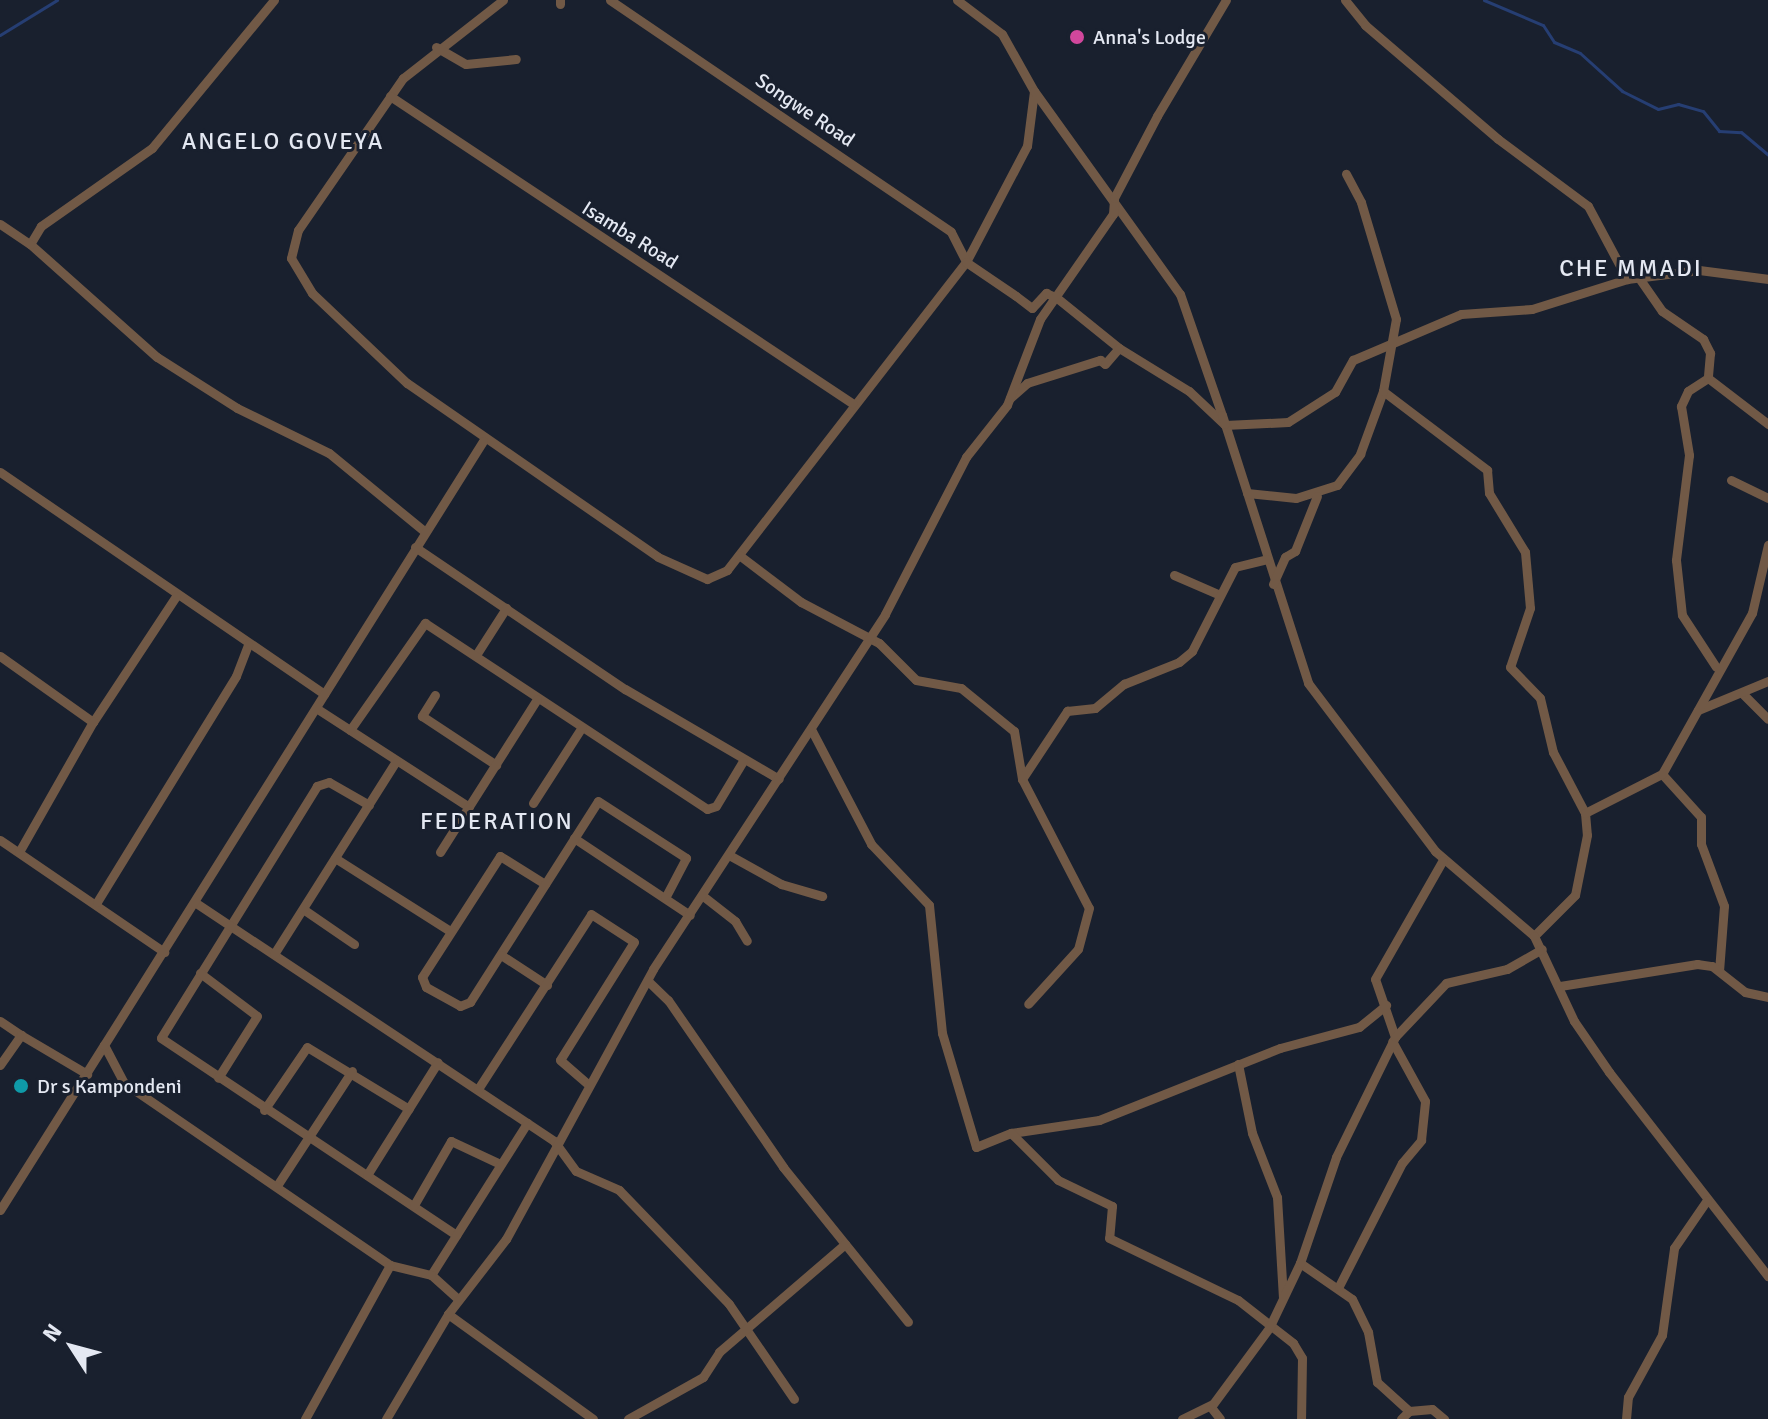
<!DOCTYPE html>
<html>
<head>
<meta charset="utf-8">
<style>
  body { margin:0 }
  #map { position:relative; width:1768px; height:1419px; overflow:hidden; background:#19202e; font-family:Signika,sans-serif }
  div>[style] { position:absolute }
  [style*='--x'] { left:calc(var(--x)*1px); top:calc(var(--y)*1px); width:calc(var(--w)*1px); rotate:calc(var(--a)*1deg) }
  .stream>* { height:3px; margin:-1.5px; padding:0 1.5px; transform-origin:1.5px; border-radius:1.5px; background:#263e73 }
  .street>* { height:9px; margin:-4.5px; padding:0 4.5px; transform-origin:4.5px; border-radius:4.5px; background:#715946 }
  .street-bridge>* { height:9px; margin:-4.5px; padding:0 4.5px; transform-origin:4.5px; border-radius:4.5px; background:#715946 }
  .dots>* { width:22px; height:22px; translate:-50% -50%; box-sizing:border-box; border:4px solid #19202e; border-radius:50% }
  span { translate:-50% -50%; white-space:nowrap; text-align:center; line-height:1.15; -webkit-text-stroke:6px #19202e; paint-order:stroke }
  .poi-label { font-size:20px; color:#e4e8f2 }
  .left { translate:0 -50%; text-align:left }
  .street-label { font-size:20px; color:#e4e8f2 }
  .quarter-label { font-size:24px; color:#e4e8f2; letter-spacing:2px }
  .north { position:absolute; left:32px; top:1307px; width:80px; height:80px; -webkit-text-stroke:6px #19202e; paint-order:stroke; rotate:306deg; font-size:22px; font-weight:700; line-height:32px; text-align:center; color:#e4e8f2 }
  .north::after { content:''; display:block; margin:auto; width:28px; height:36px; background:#e4e8f2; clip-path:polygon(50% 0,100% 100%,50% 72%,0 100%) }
</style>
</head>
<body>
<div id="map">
  <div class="stream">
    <i style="--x:1484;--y:0;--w:64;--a:23"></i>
    <i style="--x:1543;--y:25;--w:20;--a:57"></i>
    <i style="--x:1554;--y:42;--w:28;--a:23"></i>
    <i style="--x:1580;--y:53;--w:57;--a:42.1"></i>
    <i style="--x:1622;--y:91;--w:40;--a:26.6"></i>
    <i style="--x:1658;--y:109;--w:21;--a:-14"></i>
    <i style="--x:1678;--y:104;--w:26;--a:16"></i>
    <i style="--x:1703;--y:111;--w:26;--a:51"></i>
    <i style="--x:1719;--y:131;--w:22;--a:3"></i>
    <i style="--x:1741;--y:132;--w:35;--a:40"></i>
    <i style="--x:0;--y:35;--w:67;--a:-31.6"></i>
  </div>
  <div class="street">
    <i style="--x:274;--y:0;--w:192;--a:129.5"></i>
    <i style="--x:152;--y:148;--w:136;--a:144.9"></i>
    <i style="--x:41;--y:226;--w:21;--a:121"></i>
    <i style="--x:30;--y:244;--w:170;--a:41.7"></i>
    <i style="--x:157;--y:357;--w:95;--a:32.5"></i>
    <i style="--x:237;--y:408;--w:102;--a:26.1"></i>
    <i style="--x:329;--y:453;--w:123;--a:39.4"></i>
    <i style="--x:503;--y:0;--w:127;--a:142"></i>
    <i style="--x:403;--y:78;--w:185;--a:124.6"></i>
    <i style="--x:298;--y:230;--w:29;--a:104"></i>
    <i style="--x:291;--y:258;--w:41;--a:59"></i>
    <i style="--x:312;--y:293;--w:131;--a:43.5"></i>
    <i style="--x:407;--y:383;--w:305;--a:34.7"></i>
    <i style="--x:658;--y:557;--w:54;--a:24.2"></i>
    <i style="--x:707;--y:579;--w:22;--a:-24"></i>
    <i style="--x:727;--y:570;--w:390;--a:-52.2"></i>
    <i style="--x:966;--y:262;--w:131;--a:-62.3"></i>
    <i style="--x:1027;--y:146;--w:55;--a:-82.7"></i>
    <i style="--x:560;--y:0;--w:4;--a:90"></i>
    <i style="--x:610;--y:0;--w:412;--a:34.2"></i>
    <i style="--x:951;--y:232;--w:34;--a:63"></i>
    <i style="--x:966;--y:262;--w:60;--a:34.2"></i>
    <i style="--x:1016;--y:296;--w:20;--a:37"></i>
    <i style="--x:1032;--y:308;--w:21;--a:-47"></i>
    <i style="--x:1046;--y:293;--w:12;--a:24"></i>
    <i style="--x:1057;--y:298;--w:80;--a:38.9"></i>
    <i style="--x:1119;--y:348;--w:82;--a:31.6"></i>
    <i style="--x:1189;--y:391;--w:50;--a:43.4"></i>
    <i style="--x:1225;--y:425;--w:63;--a:-2.7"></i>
    <i style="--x:1288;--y:422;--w:56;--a:-32.6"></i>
    <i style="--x:1335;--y:392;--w:37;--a:-61"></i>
    <i style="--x:1353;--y:360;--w:117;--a:-23.1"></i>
    <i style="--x:1461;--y:314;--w:71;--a:-4"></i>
    <i style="--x:1532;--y:309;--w:100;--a:-17.5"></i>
    <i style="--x:1627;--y:279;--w:73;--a:-7.1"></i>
    <i style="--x:1699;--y:270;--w:70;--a:7.4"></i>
    <i style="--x:957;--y:0;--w:56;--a:37.1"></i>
    <i style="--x:1002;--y:34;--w:65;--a:60.7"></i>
    <i style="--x:1034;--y:91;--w:250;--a:54.3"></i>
    <i style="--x:1180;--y:294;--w:128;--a:70.9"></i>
    <i style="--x:1345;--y:0;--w:32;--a:51"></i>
    <i style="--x:1365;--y:25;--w:175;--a:40.6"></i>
    <i style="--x:1498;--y:139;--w:112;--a:36.7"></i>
    <i style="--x:1588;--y:206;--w:83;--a:61.9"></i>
    <i style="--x:436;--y:47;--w:34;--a:30"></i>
    <i style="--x:466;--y:64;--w:50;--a:-5.7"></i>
    <i style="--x:390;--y:96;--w:555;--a:33.6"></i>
    <i style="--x:0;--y:224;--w:36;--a:34"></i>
    <i style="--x:1639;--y:278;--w:40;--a:55.1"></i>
    <i style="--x:1662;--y:311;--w:50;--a:34.3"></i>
    <i style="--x:1703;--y:339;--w:16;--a:63"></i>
    <i style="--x:1710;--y:353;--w:25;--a:95"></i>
    <i style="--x:1708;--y:378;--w:24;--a:147"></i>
    <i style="--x:1688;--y:391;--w:17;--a:115"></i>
    <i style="--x:1681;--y:406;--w:50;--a:80.7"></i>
    <i style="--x:1689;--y:455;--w:106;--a:97.1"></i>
    <i style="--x:1676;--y:560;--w:55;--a:83.8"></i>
    <i style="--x:1682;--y:615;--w:62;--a:56.8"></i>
    <i style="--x:1708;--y:378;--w:76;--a:37.5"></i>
    <i style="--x:1383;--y:391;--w:131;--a:37.2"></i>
    <i style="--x:1487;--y:470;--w:23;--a:85"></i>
    <i style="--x:1489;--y:493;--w:69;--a:58.6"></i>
    <i style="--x:1525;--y:552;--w:56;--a:84.9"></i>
    <i style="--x:1530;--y:608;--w:62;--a:108.7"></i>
    <i style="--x:1510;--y:667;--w:43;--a:45.9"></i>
    <i style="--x:1540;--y:698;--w:56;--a:76.5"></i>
    <i style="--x:1553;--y:752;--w:69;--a:62.3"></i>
    <i style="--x:1585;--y:813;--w:22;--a:85"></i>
    <i style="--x:1587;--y:835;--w:61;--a:101.3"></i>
    <i style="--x:1575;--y:895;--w:58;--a:135"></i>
    <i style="--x:1010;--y:398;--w:23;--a:-41"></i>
    <i style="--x:1027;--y:383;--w:77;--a:-17.5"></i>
    <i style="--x:1100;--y:360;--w:6;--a:39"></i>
    <i style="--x:1105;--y:364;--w:21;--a:-49"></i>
    <i style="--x:1225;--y:424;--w:272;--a:72.2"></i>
    <i style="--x:1308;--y:683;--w:211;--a:52.9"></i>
    <i style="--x:1435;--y:851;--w:130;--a:40.6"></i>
    <i style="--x:1534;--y:936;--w:94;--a:64.8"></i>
    <i style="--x:1574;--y:1021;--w:62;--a:55.5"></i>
    <i style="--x:1609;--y:1072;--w:259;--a:52.1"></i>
    <i style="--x:0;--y:472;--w:393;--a:34.4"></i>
    <i style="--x:1731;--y:480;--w:41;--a:25.9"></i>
    <i style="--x:1247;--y:493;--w:49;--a:5.8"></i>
    <i style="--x:1296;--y:498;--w:43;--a:-17.6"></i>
    <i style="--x:1337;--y:485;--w:39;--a:-53"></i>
    <i style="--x:1360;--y:454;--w:67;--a:-69.9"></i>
    <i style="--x:1383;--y:391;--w:73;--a:-79.8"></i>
    <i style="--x:1396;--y:319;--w:122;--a:-106.7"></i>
    <i style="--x:1361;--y:202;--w:32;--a:-118"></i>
    <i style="--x:415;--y:547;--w:254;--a:34.1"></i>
    <i style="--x:625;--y:689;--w:178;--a:30.3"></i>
    <i style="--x:739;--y:555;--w:78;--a:37.2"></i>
    <i style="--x:801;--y:602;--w:88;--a:27.7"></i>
    <i style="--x:879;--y:643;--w:52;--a:45"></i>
    <i style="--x:916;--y:680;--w:46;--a:10.1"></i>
    <i style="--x:961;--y:688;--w:68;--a:39.1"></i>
    <i style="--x:1014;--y:731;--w:49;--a:80.5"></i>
    <i style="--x:1022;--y:779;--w:145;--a:62.6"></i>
    <i style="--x:1089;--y:908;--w:42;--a:105"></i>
    <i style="--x:1078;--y:949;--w:74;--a:132.3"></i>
    <i style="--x:1174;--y:575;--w:48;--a:23.4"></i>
    <i style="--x:1273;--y:584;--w:30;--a:-66"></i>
    <i style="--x:1285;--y:557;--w:12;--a:-31"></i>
    <i style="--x:1295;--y:551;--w:59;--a:-68.2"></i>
    <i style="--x:476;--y:655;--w:56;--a:-57.4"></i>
    <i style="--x:0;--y:656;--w:114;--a:35.4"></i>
    <i style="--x:93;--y:722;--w:151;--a:-56.6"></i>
    <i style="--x:1743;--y:694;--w:35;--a:45"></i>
    <i style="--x:435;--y:695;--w:25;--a:122"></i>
    <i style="--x:422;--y:716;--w:89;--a:33.5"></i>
    <i style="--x:316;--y:708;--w:182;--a:32.9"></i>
    <i style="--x:1698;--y:710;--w:76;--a:-22.5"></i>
    <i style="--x:811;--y:729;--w:130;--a:62.4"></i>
    <i style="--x:871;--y:844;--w:84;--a:46.4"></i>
    <i style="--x:929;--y:905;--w:129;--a:84.2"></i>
    <i style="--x:942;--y:1033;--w:119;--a:73.4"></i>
    <i style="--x:976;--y:1147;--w:38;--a:-22"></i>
    <i style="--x:1011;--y:1133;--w:89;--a:-8.4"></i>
    <i style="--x:1099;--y:1120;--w:195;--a:-21.7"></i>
    <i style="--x:1280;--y:1048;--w:82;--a:-14.9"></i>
    <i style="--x:1359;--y:1027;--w:35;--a:-39"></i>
    <i style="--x:350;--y:730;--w:131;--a:-55"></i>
    <i style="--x:425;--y:623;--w:338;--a:33.4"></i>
    <i style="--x:707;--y:809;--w:9;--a:-18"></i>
    <i style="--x:716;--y:806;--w:52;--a:-59"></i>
    <i style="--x:1662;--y:774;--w:58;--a:47.8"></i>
    <i style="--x:1701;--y:817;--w:27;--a:90"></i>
    <i style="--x:1701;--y:844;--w:66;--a:69.6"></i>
    <i style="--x:1724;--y:906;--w:65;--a:94.4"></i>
    <i style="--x:1022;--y:779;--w:82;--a:-56.5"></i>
    <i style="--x:1067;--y:711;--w:28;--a:-6"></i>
    <i style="--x:1095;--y:708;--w:38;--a:-40"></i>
    <i style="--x:1124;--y:684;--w:59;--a:-21.8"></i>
    <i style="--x:1179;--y:662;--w:17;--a:-40"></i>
    <i style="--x:1192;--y:651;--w:94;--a:-62.9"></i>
    <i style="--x:1235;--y:567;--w:33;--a:-14"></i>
    <i style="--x:533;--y:803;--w:90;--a:-57.2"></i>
    <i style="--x:369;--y:805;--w:46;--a:-150.1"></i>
    <i style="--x:329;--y:782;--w:13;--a:162"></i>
    <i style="--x:317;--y:786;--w:296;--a:121.8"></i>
    <i style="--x:161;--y:1038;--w:355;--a:33.7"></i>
    <i style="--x:1585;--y:813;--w:86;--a:-26.9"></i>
    <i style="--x:1662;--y:774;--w:184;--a:-60.8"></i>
    <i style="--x:1752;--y:613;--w:70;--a:-76.8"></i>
    <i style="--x:574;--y:838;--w:139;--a:33.6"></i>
    <i style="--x:0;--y:840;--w:199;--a:34.3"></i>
    <i style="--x:19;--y:852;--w:150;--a:-60.4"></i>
    <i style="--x:440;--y:852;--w:181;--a:-57.6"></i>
    <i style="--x:729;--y:855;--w:60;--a:29.1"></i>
    <i style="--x:781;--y:884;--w:43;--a:16.3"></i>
    <i style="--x:335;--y:858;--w:136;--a:32.4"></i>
    <i style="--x:545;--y:884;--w:53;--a:-148.1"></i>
    <i style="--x:500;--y:856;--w:144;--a:122.8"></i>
    <i style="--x:422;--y:977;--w:11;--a:68"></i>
    <i style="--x:426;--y:987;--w:39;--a:29"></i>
    <i style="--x:460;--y:1006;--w:11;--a:-22"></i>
    <i style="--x:470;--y:1002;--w:238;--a:-57.5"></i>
    <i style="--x:598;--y:801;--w:105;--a:32.9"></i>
    <i style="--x:686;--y:858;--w:45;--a:117.7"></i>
    <i style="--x:703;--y:896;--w:41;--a:38"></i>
    <i style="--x:735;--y:921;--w:23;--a:59"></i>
    <i style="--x:97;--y:902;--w:265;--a:-58.4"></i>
    <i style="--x:236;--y:676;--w:34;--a:-69"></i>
    <i style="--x:196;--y:903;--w:430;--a:33.6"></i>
    <i style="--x:554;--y:1141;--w:37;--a:54"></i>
    <i style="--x:576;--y:1171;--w:47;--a:23.8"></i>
    <i style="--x:619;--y:1190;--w:158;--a:46"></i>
    <i style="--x:729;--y:1304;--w:115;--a:55.6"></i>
    <i style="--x:303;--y:909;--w:62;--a:34.5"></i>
    <i style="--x:274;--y:954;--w:228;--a:-57.7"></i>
    <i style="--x:501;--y:955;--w:55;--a:33.1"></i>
    <i style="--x:200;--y:973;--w:71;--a:37"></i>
    <i style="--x:257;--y:1016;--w:73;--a:122.2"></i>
    <i style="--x:648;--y:981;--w:28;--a:44"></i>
    <i style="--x:668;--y:1000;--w:203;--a:55.4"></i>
    <i style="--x:783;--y:1167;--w:199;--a:51.1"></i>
    <i style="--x:1560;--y:986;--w:139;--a:-9.1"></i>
    <i style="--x:1697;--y:964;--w:15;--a:8"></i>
    <i style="--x:1712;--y:966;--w:42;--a:38.2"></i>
    <i style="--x:1745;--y:992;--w:24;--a:12"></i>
    <i style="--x:0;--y:1021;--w:25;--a:34"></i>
    <i style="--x:1395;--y:1037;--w:61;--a:-109"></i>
    <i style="--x:1375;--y:979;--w:137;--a:-60.3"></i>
    <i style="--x:1238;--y:1064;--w:70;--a:78.5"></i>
    <i style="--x:1252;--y:1133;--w:69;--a:68.7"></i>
    <i style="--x:1277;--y:1197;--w:100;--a:86.6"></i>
    <i style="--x:0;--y:1065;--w:37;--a:-55"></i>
    <i style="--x:21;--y:1035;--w:77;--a:30.6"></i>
    <i style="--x:478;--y:1089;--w:208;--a:-57.1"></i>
    <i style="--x:591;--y:914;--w:51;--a:33.1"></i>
    <i style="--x:634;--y:942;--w:139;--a:122.1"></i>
    <i style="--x:560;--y:1060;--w:35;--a:41"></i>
    <i style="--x:264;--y:1110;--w:76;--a:-55.7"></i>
    <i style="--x:307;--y:1047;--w:119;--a:31.3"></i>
    <i style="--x:1011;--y:1133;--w:66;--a:45"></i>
    <i style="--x:1058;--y:1180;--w:60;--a:25.7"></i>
    <i style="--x:1112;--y:1206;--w:32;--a:95"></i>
    <i style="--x:1109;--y:1238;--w:143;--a:25.7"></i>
    <i style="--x:1238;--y:1300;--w:70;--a:38"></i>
    <i style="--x:1293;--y:1343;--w:17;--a:59"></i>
    <i style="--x:1302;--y:1358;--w:61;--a:90.9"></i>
    <i style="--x:367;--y:1175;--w:133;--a:-57.9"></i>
    <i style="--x:278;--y:1184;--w:135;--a:-56.8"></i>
    <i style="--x:414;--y:1205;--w:74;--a:-60"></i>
    <i style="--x:451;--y:1141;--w:54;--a:25.1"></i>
    <i style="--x:0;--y:1210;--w:195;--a:-57.8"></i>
    <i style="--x:1300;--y:1263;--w:63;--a:34.7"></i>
    <i style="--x:1352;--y:1299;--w:37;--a:64"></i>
    <i style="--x:1368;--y:1332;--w:51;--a:79.8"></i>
    <i style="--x:1377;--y:1382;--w:43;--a:42.2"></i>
    <i style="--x:431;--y:1275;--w:180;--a:-57.7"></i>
    <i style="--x:1339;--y:1286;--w:138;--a:-62.9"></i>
    <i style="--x:1402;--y:1163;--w:30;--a:-50"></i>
    <i style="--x:1421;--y:1140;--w:39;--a:-84"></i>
    <i style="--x:1425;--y:1101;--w:68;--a:-118.8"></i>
    <i style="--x:458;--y:1299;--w:36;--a:-138"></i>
    <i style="--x:431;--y:1275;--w:42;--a:-166.3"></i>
    <i style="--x:390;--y:1265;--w:322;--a:-145.6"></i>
    <i style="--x:124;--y:1083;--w:43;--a:-117.8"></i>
    <i style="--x:104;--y:1045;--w:713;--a:-57.89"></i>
    <i style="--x:448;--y:1314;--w:179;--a:35.9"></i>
    <i style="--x:1210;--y:1406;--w:16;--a:52"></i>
    <i style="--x:305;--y:1419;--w:176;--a:-61.1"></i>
    <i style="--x:386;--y:1419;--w:122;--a:-59.4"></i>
    <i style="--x:448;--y:1314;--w:95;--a:-52.3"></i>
    <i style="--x:506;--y:1239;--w:307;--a:-61.4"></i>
    <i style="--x:653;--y:969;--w:424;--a:-56.8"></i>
    <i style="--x:885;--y:614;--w:177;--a:-62.7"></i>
    <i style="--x:966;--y:457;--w:66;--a:-51.7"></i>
    <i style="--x:1007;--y:405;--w:92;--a:-69"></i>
    <i style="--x:1040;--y:319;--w:128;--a:-55.2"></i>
    <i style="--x:1113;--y:214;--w:16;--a:-86"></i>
    <i style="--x:1114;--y:198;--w:93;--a:-62.3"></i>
    <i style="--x:1157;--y:116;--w:135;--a:-59.3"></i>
    <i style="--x:628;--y:1419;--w:86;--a:-29.2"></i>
    <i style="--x:703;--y:1377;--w:30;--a:-57"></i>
    <i style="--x:719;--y:1352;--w:166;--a:-40.6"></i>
    <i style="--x:1182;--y:1419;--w:34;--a:-26"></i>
    <i style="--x:1213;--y:1404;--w:94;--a:-53.6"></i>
    <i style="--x:1269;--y:1328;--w:72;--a:-64.5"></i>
    <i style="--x:1300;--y:1263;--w:112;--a:-71.2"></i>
    <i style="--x:1336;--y:1157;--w:134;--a:-63.8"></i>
    <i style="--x:1395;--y:1037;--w:74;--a:-46.6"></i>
    <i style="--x:1446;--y:983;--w:63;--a:-12.9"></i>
    <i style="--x:1507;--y:969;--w:40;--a:-29.7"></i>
    <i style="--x:1401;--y:1419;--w:11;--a:-45"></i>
    <i style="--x:1409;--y:1411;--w:23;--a:-5"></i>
    <i style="--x:1432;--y:1409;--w:16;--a:40"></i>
    <i style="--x:1626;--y:1419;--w:22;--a:-85"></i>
    <i style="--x:1628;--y:1397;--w:71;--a:-61.3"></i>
    <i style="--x:1662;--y:1335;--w:88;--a:-82.1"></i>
    <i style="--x:1674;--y:1248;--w:58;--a:-55.5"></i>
  </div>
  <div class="street-bridge">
    <i style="--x:1222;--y:415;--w:9;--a:72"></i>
  </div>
  <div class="dots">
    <i style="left:1077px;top:37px;background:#d1479c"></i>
    <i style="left:21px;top:1086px;background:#0f9aa8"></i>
  </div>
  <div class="poi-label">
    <span class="left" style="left:1093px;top:37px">Anna's Lodge</span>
    <span class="left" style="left:37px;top:1086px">Dr s Kampondeni</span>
  </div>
  <div class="street-label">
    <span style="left:805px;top:110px;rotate:34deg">Songwe Road</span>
    <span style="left:630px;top:235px;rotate:32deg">Isamba Road</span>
  </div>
  <div class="quarter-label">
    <span style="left:283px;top:142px">ANGELO GOVEYA</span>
    <span style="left:1631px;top:269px">CHE MMADI</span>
    <span style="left:497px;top:822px">FEDERATION</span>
  </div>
  <div class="north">N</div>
</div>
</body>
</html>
